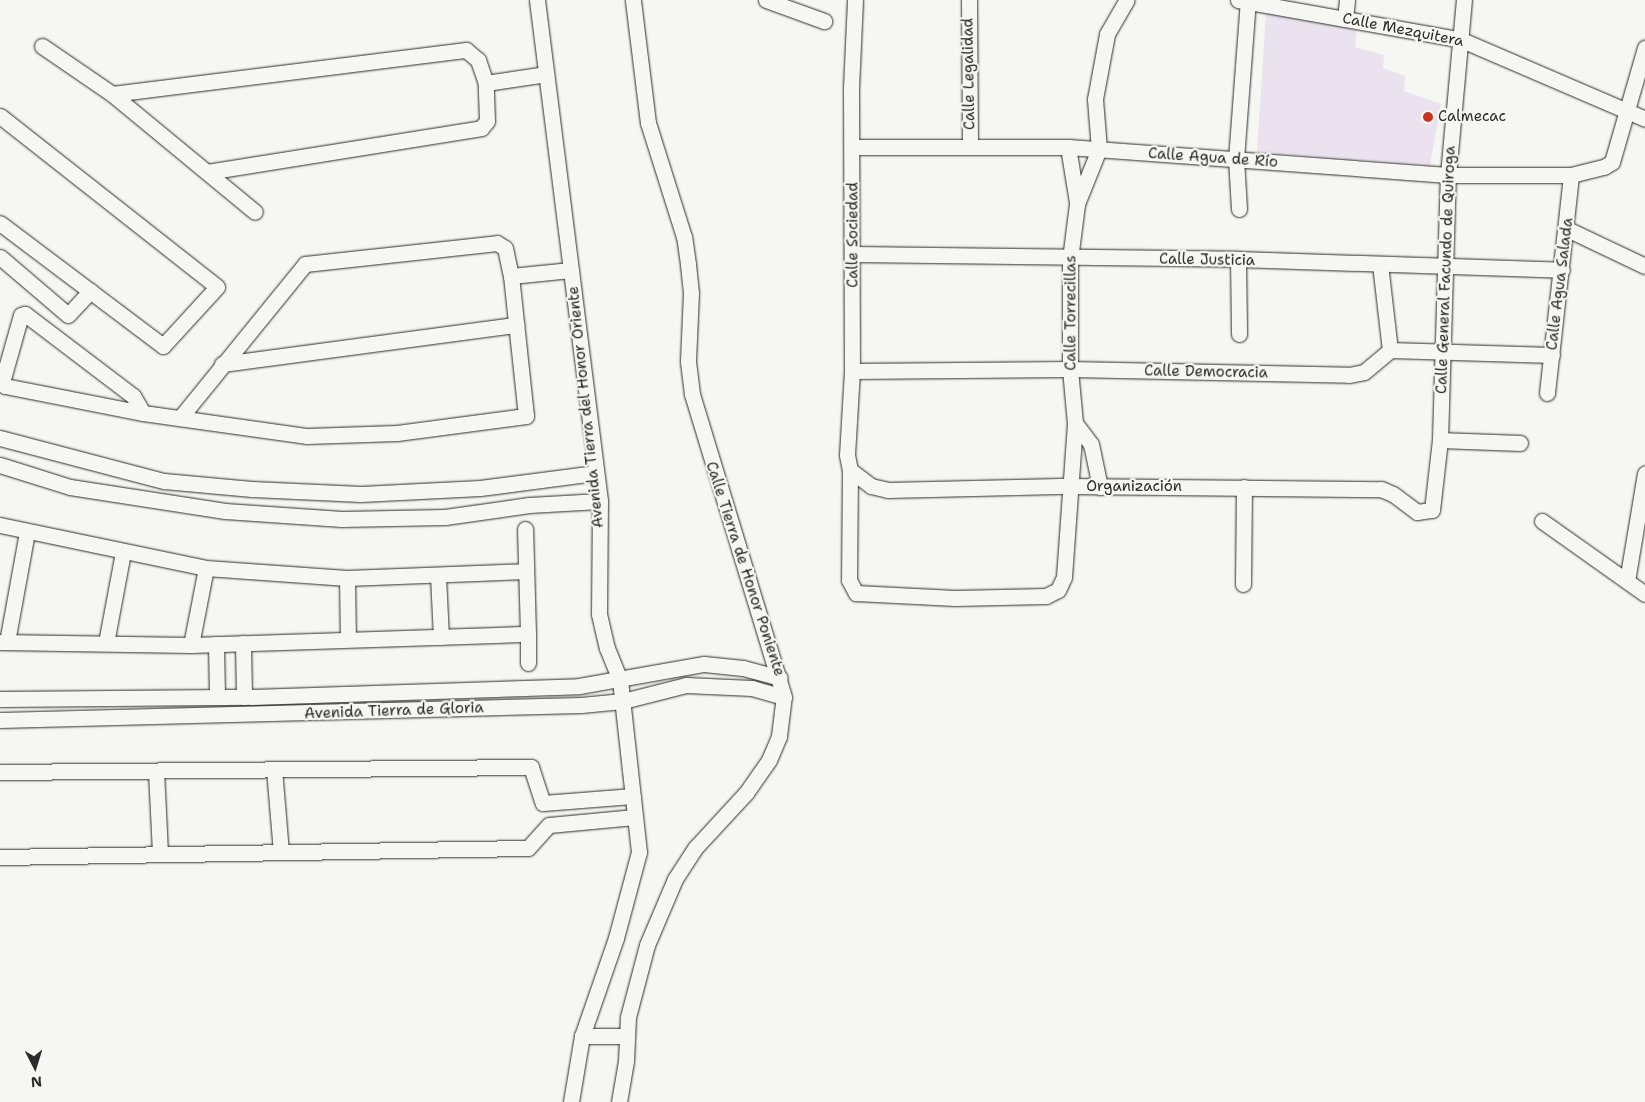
<!DOCTYPE html>
<html>
<head>
<meta charset="utf-8">
<style>
  body { margin:0 }
  #map { position:relative; width:1645px; height:1102px; overflow:hidden; background:#f6f6f2; font-family:"Shantell Sans",sans-serif }
  div>[style] { position:absolute }
  [style*='--x'] { left:calc(var(--x)*1px); top:calc(var(--y)*1px); width:calc(var(--w)*1px); rotate:calc(var(--a)*1deg) }
  .built>* { inset:0; background:#eae2ee }
  .roads { filter:drop-shadow(0 0 1px #2b2b2b) drop-shadow(0 0 1px #2b2b2b) }
  .minor>* { height:15px; margin:-7.5px; padding:0 7.5px; transform-origin:7.5px; border-radius:7.5px; background:#f6f6f2 }
  .dots>* { width:14px; height:14px; translate:-50% -50%; box-sizing:border-box; border:2px solid #f6f6f2; border-radius:50% }
  span { translate:-50% -50%; white-space:nowrap; text-align:center; line-height:1.15; -webkit-text-stroke:4.5px #f6f6f2; paint-order:stroke }
  .street-label { font-size:15px; color:#2b2b2b }
  .poi-label { font-size:15px; color:#2b2b2b }
  .left { translate:0 -50%; text-align:left }
  .north { position:absolute; left:10px; top:1042px; width:50px; height:50px; -webkit-text-stroke:4px #f6f6f2; paint-order:stroke; rotate:175deg; font-size:14px; font-weight:700; line-height:20px; text-align:center; color:#2b2b2b }
  .north::after { content:''; display:block; margin:auto; width:18px; height:22px; background:#2b2b2b; clip-path:polygon(50% 0,100% 100%,50% 72%,0 100%) }
</style>
</head>
<body>
<div id="map">
  <div class="built">
    <i style="clip-path:polygon(1266px 13px,1357px 28px,1355px 47px,1384px 55px,1383px 68px,1405px 76px,1404px 91px,1441px 104px,1430px 165px,1257px 152px)"></i>
  </div>
  <div class="roads">
    <div class="minor">
      <i style="--x:537;--y:0;--w:505;--a:82.83"></i>
      <i style="--x:600;--y:501;--w:113;--a:90.5"></i>
      <i style="--x:599;--y:614;--w:35;--a:77"></i>
      <i style="--x:607;--y:648;--w:35;--a:68"></i>
      <i style="--x:620;--y:680;--w:173;--a:83.7"></i>
      <i style="--x:639;--y:852;--w:89;--a:105"></i>
      <i style="--x:616;--y:938;--w:104;--a:109.1"></i>
      <i style="--x:582;--y:1036;--w:67;--a:99.5"></i>
      <i style="--x:766;--y:0;--w:62;--a:19.9"></i>
      <i style="--x:855;--y:0;--w:89;--a:92.6"></i>
      <i style="--x:851;--y:89;--w:282;--a:89.8"></i>
      <i style="--x:852;--y:371;--w:84;--a:93.4"></i>
      <i style="--x:847;--y:455;--w:15;--a:79"></i>
      <i style="--x:850;--y:470;--w:110;--a:90.5"></i>
      <i style="--x:849;--y:580;--w:15;--a:62"></i>
      <i style="--x:856;--y:593;--w:99;--a:2.9"></i>
      <i style="--x:955;--y:598;--w:91;--a:-1.3"></i>
      <i style="--x:1046;--y:596;--w:13;--a:-27"></i>
      <i style="--x:1058;--y:590;--w:14;--a:-65"></i>
      <i style="--x:1064;--y:577;--w:154;--a:-85.9"></i>
      <i style="--x:1075;--y:423;--w:54;--a:-95.3"></i>
      <i style="--x:1070;--y:369;--w:110;--a:-90"></i>
      <i style="--x:1070;--y:259;--w:55;--a:-82.7"></i>
      <i style="--x:1077;--y:204;--w:59;--a:-68.2"></i>
      <i style="--x:1099;--y:149;--w:50;--a:-94.6"></i>
      <i style="--x:1095;--y:99;--w:66;--a:-79.5"></i>
      <i style="--x:1107;--y:34;--w:39;--a:-60"></i>
      <i style="--x:969;--y:0;--w:147;--a:89.6"></i>
      <i style="--x:1238;--y:0;--w:228;--a:10.1"></i>
      <i style="--x:1462;--y:40;--w:199;--a:23.3"></i>
      <i style="--x:1345;--y:19;--w:19;--a:-84"></i>
      <i style="--x:42;--y:46;--w:85;--a:34.4"></i>
      <i style="--x:112;--y:94;--w:185;--a:39.5"></i>
      <i style="--x:112;--y:94;--w:357;--a:-7.1"></i>
      <i style="--x:466;--y:50;--w:16;--a:40"></i>
      <i style="--x:478;--y:60;--w:24;--a:71"></i>
      <i style="--x:486;--y:83;--w:61;--a:-8.5"></i>
      <i style="--x:0;--y:116;--w:276;--a:38.2"></i>
      <i style="--x:217;--y:287;--w:80;--a:132.5"></i>
      <i style="--x:163;--y:346;--w:204;--a:-143"></i>
      <i style="--x:854;--y:147;--w:214;--a:0"></i>
      <i style="--x:1068;--y:147;--w:381;--a:4.2"></i>
      <i style="--x:1448;--y:175;--w:123;--a:0"></i>
      <i style="--x:1571;--y:175;--w:34;--a:-14"></i>
      <i style="--x:1604;--y:167;--w:9;--a:-32"></i>
      <i style="--x:1612;--y:162;--w:119;--a:-73.9"></i>
      <i style="--x:1068;--y:147;--w:56;--a:80.7"></i>
      <i style="--x:207;--y:172;--w:278;--a:-9.1"></i>
      <i style="--x:481;--y:128;--w:9;--a:-49"></i>
      <i style="--x:487;--y:121;--w:38;--a:-92"></i>
      <i style="--x:1239;--y:209;--w:50;--a:-93.4"></i>
      <i style="--x:1236;--y:159;--w:159;--a:-85.7"></i>
      <i style="--x:1567;--y:229;--w:86;--a:25.4"></i>
      <i style="--x:853;--y:254;--w:385;--a:0.7"></i>
      <i style="--x:1238;--y:259;--w:324;--a:1.9"></i>
      <i style="--x:0;--y:257;--w:89;--a:40.5"></i>
      <i style="--x:68;--y:315;--w:33;--a:-47"></i>
      <i style="--x:1238;--y:259;--w:75;--a:89.2"></i>
      <i style="--x:1380;--y:264;--w:87;--a:83.4"></i>
      <i style="--x:222;--y:364;--w:297;--a:-7.6"></i>
      <i style="--x:852;--y:371;--w:218;--a:-0.5"></i>
      <i style="--x:1070;--y:369;--w:279;--a:1.2"></i>
      <i style="--x:1349;--y:375;--w:15;--a:-11"></i>
      <i style="--x:1364;--y:372;--w:34;--a:-40"></i>
      <i style="--x:1390;--y:350;--w:162;--a:1.8"></i>
      <i style="--x:1547;--y:393;--w:219;--a:-83.7"></i>
      <i style="--x:143;--y:413;--w:20;--a:-120"></i>
      <i style="--x:133;--y:396;--w:136;--a:-142.8"></i>
      <i style="--x:25;--y:314;--w:4;--a:166"></i>
      <i style="--x:21;--y:315;--w:70;--a:105.8"></i>
      <i style="--x:2;--y:382;--w:5;--a:53"></i>
      <i style="--x:5;--y:386;--w:141;--a:11.1"></i>
      <i style="--x:143;--y:413;--w:166;--a:8"></i>
      <i style="--x:307;--y:436;--w:90;--a:-1.9"></i>
      <i style="--x:397;--y:433;--w:130;--a:-7.5"></i>
      <i style="--x:526;--y:416;--w:141;--a:-96.1"></i>
      <i style="--x:180;--y:418;--w:198;--a:-50.9"></i>
      <i style="--x:305;--y:264;--w:193;--a:-6.2"></i>
      <i style="--x:497;--y:243;--w:9;--a:32"></i>
      <i style="--x:505;--y:248;--w:29;--a:78"></i>
      <i style="--x:511;--y:276;--w:60;--a:-5.7"></i>
      <i style="--x:1075;--y:423;--w:26;--a:53"></i>
      <i style="--x:1091;--y:444;--w:44;--a:78.2"></i>
      <i style="--x:0;--y:438;--w:170;--a:14.7"></i>
      <i style="--x:164;--y:481;--w:88;--a:5.2"></i>
      <i style="--x:252;--y:489;--w:109;--a:2.6"></i>
      <i style="--x:361;--y:494;--w:119;--a:-2.9"></i>
      <i style="--x:480;--y:488;--w:117;--a:-7.4"></i>
      <i style="--x:1440;--y:440;--w:80;--a:2.1"></i>
      <i style="--x:0;--y:465;--w:73;--a:17.4"></i>
      <i style="--x:70;--y:487;--w:157;--a:8.8"></i>
      <i style="--x:225;--y:511;--w:117;--a:3.9"></i>
      <i style="--x:342;--y:519;--w:103;--a:-1.1"></i>
      <i style="--x:445;--y:517;--w:85;--a:-8.1"></i>
      <i style="--x:529;--y:505;--w:71;--a:-3.2"></i>
      <i style="--x:850;--y:470;--w:26;--a:37"></i>
      <i style="--x:871;--y:486;--w:17;--a:13"></i>
      <i style="--x:888;--y:490;--w:182;--a:-1.3"></i>
      <i style="--x:1070;--y:486;--w:311;--a:0.6"></i>
      <i style="--x:1381;--y:489;--w:13;--a:23"></i>
      <i style="--x:1393;--y:494;--w:30;--a:37"></i>
      <i style="--x:1417;--y:512;--w:15;--a:-8"></i>
      <i style="--x:1432;--y:510;--w:70;--a:-83.5"></i>
      <i style="--x:1440;--y:440;--w:265;--a:-88.3"></i>
      <i style="--x:1448;--y:175;--w:176;--a:-84.8"></i>
      <i style="--x:1542;--y:521;--w:126;--a:35.3"></i>
      <i style="--x:0;--y:525;--w:210;--a:11.8"></i>
      <i style="--x:206;--y:568;--w:141;--a:4.1"></i>
      <i style="--x:347;--y:578;--w:179;--a:-2.2"></i>
      <i style="--x:438;--y:576;--w:61;--a:87.2"></i>
      <i style="--x:347;--y:578;--w:61;--a:89.1"></i>
      <i style="--x:1627;--y:581;--w:109;--a:-80.5"></i>
      <i style="--x:1243;--y:584;--w:97;--a:-89.4"></i>
      <i style="--x:528;--y:634;--w:29;--a:90"></i>
      <i style="--x:0;--y:642;--w:191;--a:0.9"></i>
      <i style="--x:191;--y:645;--w:337;--a:-1.9"></i>
      <i style="--x:528;--y:634;--w:105;--a:-91.6"></i>
      <i style="--x:7;--y:642;--w:112;--a:-79.7"></i>
      <i style="--x:106;--y:643;--w:93;--a:-79.4"></i>
      <i style="--x:243;--y:643;--w:54;--a:88.9"></i>
      <i style="--x:216;--y:644;--w:53;--a:88.9"></i>
      <i style="--x:191;--y:645;--w:78;--a:-79"></i>
      <i style="--x:0;--y:699;--w:252;--a:-0.5"></i>
      <i style="--x:252;--y:697;--w:327;--a:-1.9"></i>
      <i style="--x:579;--y:686;--w:127;--a:-10"></i>
      <i style="--x:704;--y:664;--w:39;--a:6"></i>
      <i style="--x:743;--y:668;--w:38;--a:15"></i>
      <i style="--x:0;--y:720;--w:581;--a:-1.48"></i>
      <i style="--x:581;--y:705;--w:42;--a:-5.4"></i>
      <i style="--x:623;--y:701;--w:65;--a:-14.3"></i>
      <i style="--x:686;--y:685;--w:66;--a:2.6"></i>
      <i style="--x:752;--y:688;--w:33;--a:16"></i>
      <i style="--x:274;--y:769;--w:83;--a:85.2"></i>
      <i style="--x:156;--y:771;--w:83;--a:87.2"></i>
      <i style="--x:0;--y:772;--w:531;--a:-0.54"></i>
      <i style="--x:531;--y:767;--w:38;--a:72"></i>
      <i style="--x:543;--y:803;--w:90;--a:-4.4"></i>
      <i style="--x:0;--y:857;--w:528;--a:-0.98"></i>
      <i style="--x:528;--y:848;--w:31;--a:-48"></i>
      <i style="--x:549;--y:825;--w:86;--a:-5.3"></i>
      <i style="--x:582;--y:1036;--w:43;--a:0"></i>
      <i style="--x:619;--y:1102;--w:42;--a:-80.3"></i>
      <i style="--x:626;--y:1061;--w:44;--a:-87.4"></i>
      <i style="--x:628;--y:1017;--w:74;--a:-75.2"></i>
      <i style="--x:647;--y:945;--w:72;--a:-67"></i>
      <i style="--x:675;--y:879;--w:38;--a:-57"></i>
      <i style="--x:696;--y:847;--w:74;--a:-47.2"></i>
      <i style="--x:746;--y:793;--w:40;--a:-55.1"></i>
      <i style="--x:769;--y:760;--w:26;--a:-67"></i>
      <i style="--x:779;--y:736;--w:39;--a:-83"></i>
      <i style="--x:784;--y:697;--w:317;--a:-106.9"></i>
      <i style="--x:692;--y:394;--w:33;--a:-97"></i>
      <i style="--x:688;--y:361;--w:68;--a:-87.5"></i>
      <i style="--x:691;--y:293;--w:29;--a:-96"></i>
      <i style="--x:688;--y:264;--w:27;--a:-98"></i>
      <i style="--x:684;--y:237;--w:120;--a:-107.5"></i>
      <i style="--x:648;--y:123;--w:124;--a:-97"></i>
    </div>
  </div>
  <div class="dots">
    <i style="left:1428px;top:117px;background:#c8321e"></i>
  </div>
  <div class="street-label">
    <span style="left:1403px;top:30px;rotate:11deg">Calle Mezquitera</span>
    <span style="left:969px;top:74px;rotate:-91deg">Calle Legalidad</span>
    <span style="left:1213px;top:158px;rotate:4deg">Calle Agua de Río</span>
    <span style="left:853px;top:235px;rotate:-90deg">Calle Sociedad</span>
    <span style="left:1207px;top:260px;rotate:1deg">Calle Justicia</span>
    <span style="left:1446px;top:270px;rotate:-88deg">Calle General Facundo de Quiroga</span>
    <span style="left:1560px;top:284px;rotate:-83deg">Calle Agua Salada</span>
    <span style="left:1071px;top:313px;rotate:-90deg">Calle Torrecillas</span>
    <span style="left:1206px;top:372px;rotate:1deg">Calle Democracia</span>
    <span style="left:586px;top:407px;rotate:-96deg">Avenida Tierra del Honor Oriente</span>
    <span style="left:1134px;top:487px">Organización</span>
    <span style="left:745px;top:569px;rotate:72deg">Calle Tierra de Honor Poniente</span>
    <span style="left:394px;top:711px;rotate:-2deg">Avenida Tierra de Gloria</span>
  </div>
  <div class="poi-label">
    <span class="left" style="left:1438px;top:117px">Calmecac</span>
  </div>
  <div class="north">N</div>
</div>
</body>
</html>
